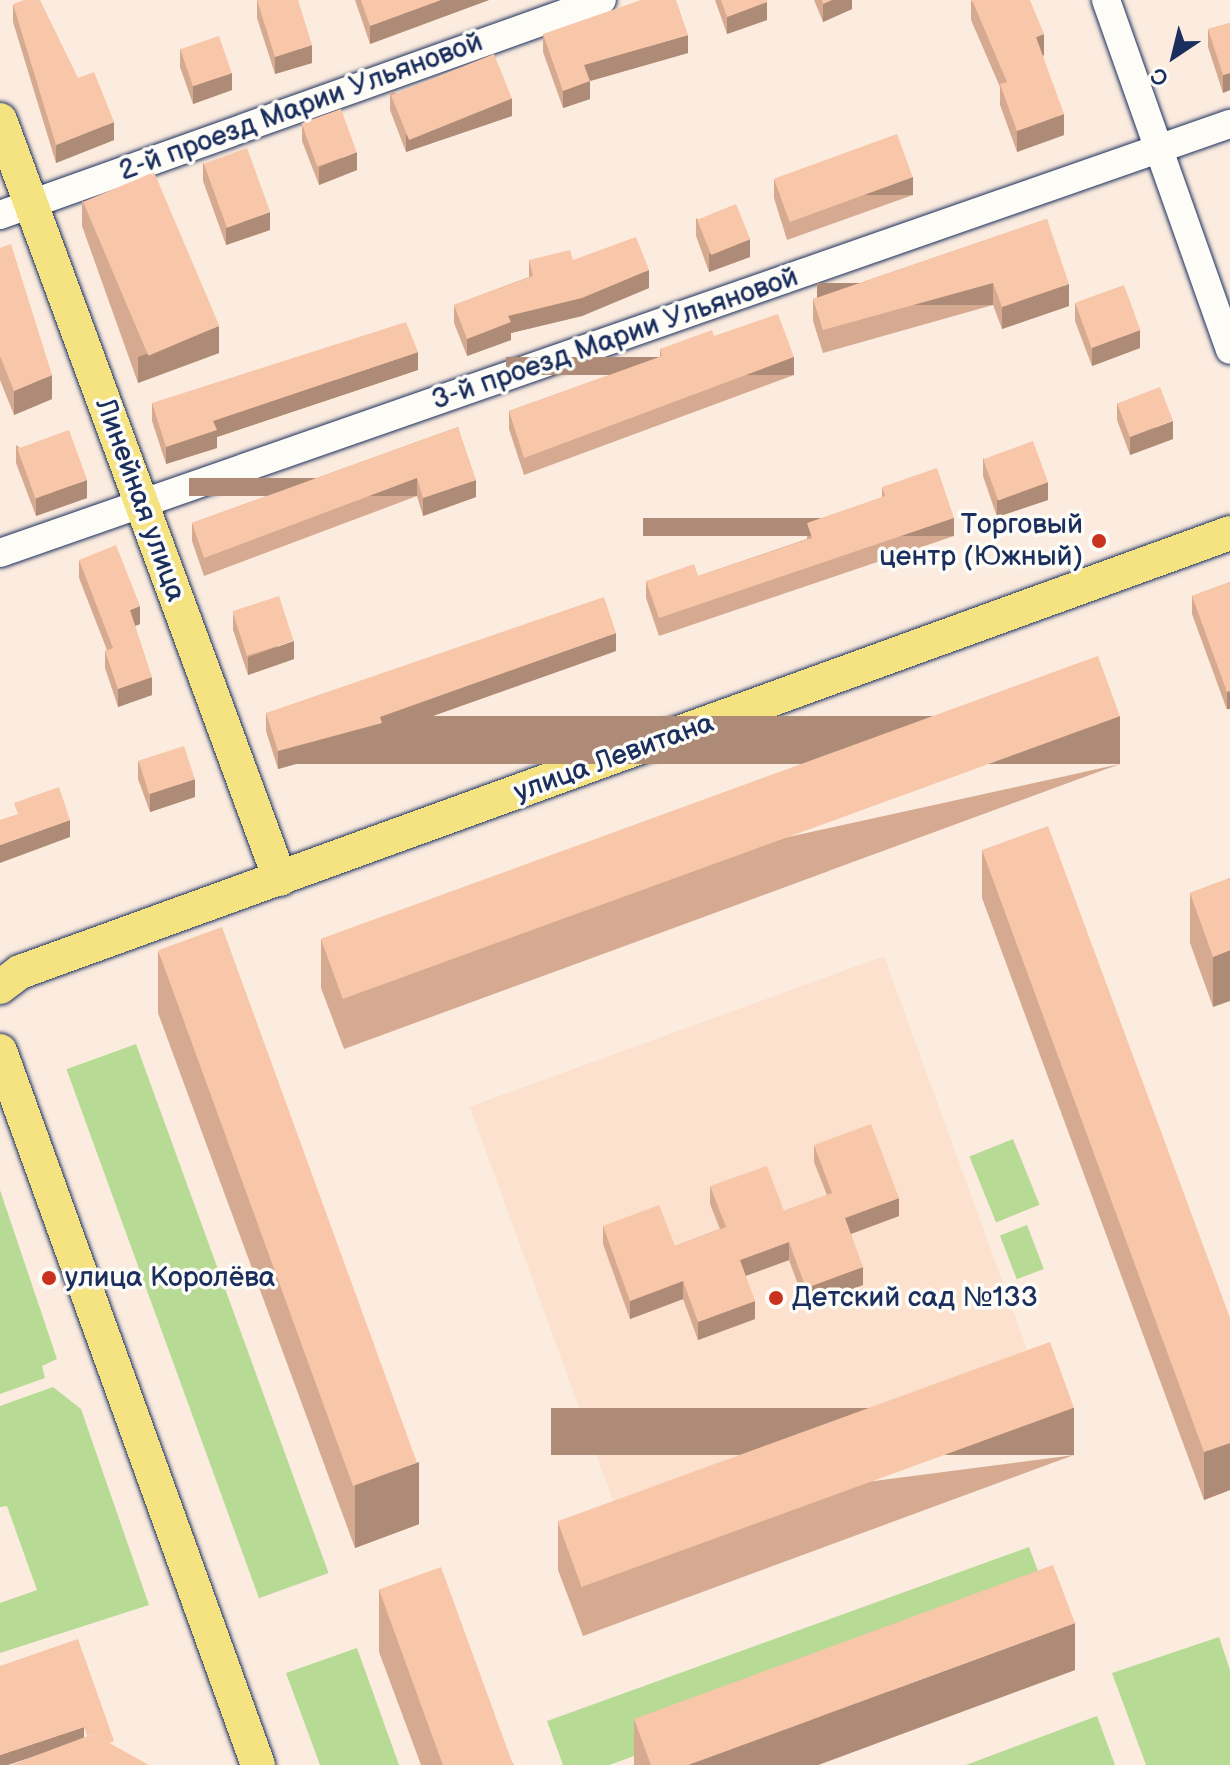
<!DOCTYPE html>
<html>
<head>
<meta charset="utf-8">
<style>
  body { margin:0 }
  #map { position:relative; width:1230px; height:1765px; overflow:hidden; background:#fcecdf; font-family:"Balsamiq Sans",sans-serif }
  div>[style] { position:absolute }
  [style*='--x'] { left:calc(var(--x)*1px); top:calc(var(--y)*1px); width:calc(var(--w)*1px); rotate:calc(var(--a)*1deg) }
  .built>* { inset:0; background:#fbe1ce; transform-origin:0 0 }
  .green>* { inset:0; background:#b7da95; transform-origin:0 0 }
  .roads { filter:drop-shadow(0 0 2px #1b2f5e) drop-shadow(0 0 2px #1b2f5e) }
  .minor>* { height:28px; margin:-14px; padding:0 14px; transform-origin:14px; border-radius:14px; background:#fdfcf7 }
  .major>* { height:34px; margin:-17px; padding:0 17px; transform-origin:17px; border-radius:17px; background:#f5e382 }
  .wall>* { inset:0; background:#d5aa90 }
  .shaded-wall>* { inset:0; background:#ae8b76; transform-origin:0 0 }
  .building>* { inset:0; background:#f8c6a8; transform-origin:0 0 }
  .dots>* { width:22px; height:22px; translate:-50% -50%; box-sizing:border-box; border:4px solid #fdfcf7; border-radius:50% }
  span { translate:-50% -50%; white-space:nowrap; text-align:center; line-height:1.15; -webkit-text-stroke:7px #fdfcf7; paint-order:stroke }
  .street-label { font-size:28px; color:#1b2f5e }
  .poi-label { font-size:28px; color:#1b2f5e }
  .right { translate:-100% -50%; text-align:right }
  .left { translate:0 -50%; text-align:left }
  .north { position:absolute; left:1134px; top:16px; width:80px; height:80px; -webkit-text-stroke:6px #fdfcf7; paint-order:stroke; rotate:215deg; font-size:22px; font-weight:700; line-height:32px; text-align:center; color:#1b2f5e }
  .north::after { content:''; display:block; margin:auto; width:28px; height:36px; background:#1b2f5e; clip-path:polygon(50% 0,100% 100%,50% 72%,0 100%) }
</style>
</head>
<body>
<div id="map">
  <div class="built">
    <i style="left:884px;top:956px;width:436px;height:441px;rotate:70deg"></i>
  </div>
  <div class="green">
    <i style="left:136px;top:1044px;width:563px;height:74px;rotate:70deg"></i>
    <i style="left:1013px;top:1139px;width:71px;height:47px;rotate:68deg"></i>
    <i style="clip-path:polygon(0 1190px,57px 1359px,42px 1366px,45px 1378px,0 1394px)"></i>
    <i style="left:1027px;top:1225px;width:47px;height:29px;rotate:69deg"></i>
    <i style="clip-path:polygon(53px 1387px,81px 1409px,149px 1605px,0 1653px,0 1603px,37px 1590px,7px 1506px,0 1507px,0 1406px)"></i>
    <i style="clip-path:polygon(1029px 1547px,1051px 1606px,609px 1765px,563px 1765px,547px 1721px)"></i>
    <i style="clip-path:polygon(1219px 1637px,1230px 1670px,1230px 1765px,1146px 1765px,1112px 1673px)"></i>
    <i style="clip-path:polygon(357px 1648px,399px 1765px,320px 1765px,286px 1673px)"></i>
    <i style="clip-path:polygon(1097px 1716px,1115px 1765px,966px 1765px)"></i>
  </div>
  <div class="roads">
    <div class="minor">
      <i style="--x:1106;--y:0;--w:371;--a:70.5"></i>
      <i style="--x:0;--y:215;--w:639;--a:-19.65"></i>
      <i style="--x:0;--y:553;--w:1303;--a:-19.23"></i>
    </div>
    <div class="major">
      <i style="--x:0;--y:120;--w:809;--a:69.75"></i>
      <i style="--x:0;--y:987;--w:25;--a:-37"></i>
      <i style="--x:20;--y:972;--w:1287;--a:-19.94"></i>
      <i style="--x:0;--y:1051;--w:759;--a:70.13"></i>
    </div>
  </div>
  <div class="wall">
    <i style="clip-path:polygon(257px 0,312px 63px,275px 74px,257px 18px)"></i>
    <i style="clip-path:polygon(355px 0,489px 0,370px 44px)"></i>
    <i style="clip-path:polygon(715px 0,767px 0,767px 20px,727px 34px)"></i>
    <i style="clip-path:polygon(814px 0,852px 0,852px 9px,823px 22px)"></i>
    <i style="clip-path:polygon(971px 0,1044px 55px,1043px 56px,1064px 135px,1017px 152px,1000px 105px,1000px 87px,971px 20px)"></i>
    <i style="clip-path:polygon(13px 4px,78px 78px,114px 140px,56px 163px,13px 22px)"></i>
    <i style="clip-path:polygon(1230px 23px,1230px 90px,1223px 93px,1208px 47px,1208px 29px)"></i>
    <i style="clip-path:polygon(543px 34px,688px 53px,590px 81px,590px 99px,563px 108px,543px 52px)"></i>
    <i style="clip-path:polygon(180px 49px,232px 90px,193px 104px,180px 67px)"></i>
    <i style="clip-path:polygon(390px 92px,512px 116px,406px 152px,390px 110px)"></i>
    <i style="clip-path:polygon(302px 124px,357px 170px,319px 185px,302px 141px)"></i>
    <i style="clip-path:polygon(203px 163px,270px 230px,226px 245px,203px 181px)"></i>
    <i style="clip-path:polygon(774px 180px,913px 195px,787px 240px,774px 198px)"></i>
    <i style="clip-path:polygon(82px 200px,219px 353px,138px 383px,82px 226px)"></i>
    <i style="clip-path:polygon(696px 218px,750px 257px,709px 272px,696px 236px)"></i>
    <i style="clip-path:polygon(1047px 219px,1069px 306px,1002px 329px,993px 305px,823px 353px,813px 321px,813px 299px)"></i>
    <i style="clip-path:polygon(0 248px,52px 399px,14px 415px,0 380px)"></i>
    <i style="clip-path:polygon(529px 260px,573px 260px,649px 288px,582px 316px,511px 333px,511px 340px,467px 356px,454px 323px,454px 305px,529px 277px)"></i>
    <i style="clip-path:polygon(1075px 303px,1140px 348px,1092px 366px,1075px 321px)"></i>
    <i style="clip-path:polygon(714px 336px,794px 375px,524px 475px,509px 429px,509px 411px,660px 357px,660px 349px)"></i>
    <i style="clip-path:polygon(418px 370px,217px 437px,217px 448px,166px 464px,152px 421px,152px 403px)"></i>
    <i style="clip-path:polygon(1117px 403px,1173px 439px,1130px 455px,1117px 420px)"></i>
    <i style="clip-path:polygon(458px 427px,476px 497px,423px 516px,417px 496px,204px 576px,192px 541px,192px 523px)"></i>
    <i style="clip-path:polygon(16px 445px,87px 498px,36px 516px,16px 463px)"></i>
    <i style="clip-path:polygon(983px 458px,1048px 500px,997px 517px,983px 476px)"></i>
    <i style="clip-path:polygon(882px 487px,954px 536px,659px 636px,646px 598px,646px 581px,698px 576px,807px 539px,807px 523px,882px 498px)"></i>
    <i style="clip-path:polygon(79px 560px,140px 624px,135px 626px,152px 695px,118px 707px,105px 668px,105px 651px,107px 650px,79px 578px)"></i>
    <i style="clip-path:polygon(1230px 582px,1227px 710px,1192px 614px,1192px 596px)"></i>
    <i style="clip-path:polygon(233px 612px,294px 659px,248px 675px,233px 630px)"></i>
    <i style="clip-path:polygon(616px 651px,382px 734px,382px 740px,278px 769px,266px 731px,266px 713px)"></i>
    <i style="clip-path:polygon(138px 761px,195px 797px,150px 812px,138px 779px)"></i>
    <i style="clip-path:polygon(1120px 764px,344px 1049px,321px 988px,321px 940px)"></i>
    <i style="clip-path:polygon(982px 850px,1230px 1318px,1230px 1490px,1204px 1500px,982px 898px)"></i>
    <i style="clip-path:polygon(1230px 878px,1213px 1007px,1190px 943px,1190px 893px)"></i>
    <i style="clip-path:polygon(158px 951px,419px 1524px,355px 1548px,158px 1013px)"></i>
    <i style="clip-path:polygon(814px 1145px,899px 1216px,851px 1234px,863px 1285px,806px 1306px,789px 1260px,745px 1276px,755px 1319px,698px 1340px,683px 1299px,630px 1319px,603px 1244px,603px 1226px,675px 1246px,720px 1229px,710px 1204px,710px 1186px,784px 1211px,827px 1195px,814px 1162px)"></i>
    <i style="clip-path:polygon(1074px 1455px,583px 1636px,558px 1570px,558px 1522px)"></i>
    <i style="clip-path:polygon(379px 1589px,514px 1765px,421px 1765px,379px 1652px)"></i>
    <i style="clip-path:polygon(1075px 1670px,818px 1765px,634px 1765px,634px 1719px)"></i>
  </div>
  <div class="shaded-wall">
    <i style="clip-path:polygon(441px 0,489px 0,370px 44px,370px 26px)"></i>
    <i style="clip-path:polygon(832px 0,852px 0,852px 9px,823px 22px,823px 4px)"></i>
    <i style="clip-path:polygon(767px 2px,767px 20px,727px 34px,727px 17px)"></i>
    <i style="clip-path:polygon(1044px 34px,1044px 55px,1036px 58px,1036px 37px)"></i>
    <i style="clip-path:polygon(688px 35px,688px 53px,590px 81px,590px 99px,563px 108px,563px 91px,584px 65px)"></i>
    <i style="clip-path:polygon(312px 45px,312px 63px,275px 74px,275px 57px)"></i>
    <i style="clip-path:polygon(232px 73px,232px 90px,193px 104px,193px 86px)"></i>
    <i style="clip-path:polygon(1230px 73px,1230px 90px,1223px 93px,1223px 75px)"></i>
    <i style="clip-path:polygon(512px 98px,512px 116px,406px 152px,406px 135px)"></i>
    <i style="clip-path:polygon(1064px 114px,1064px 135px,1017px 152px,1017px 131px)"></i>
    <i style="clip-path:polygon(114px 122px,114px 140px,56px 163px,56px 145px)"></i>
    <i style="clip-path:polygon(357px 152px,357px 170px,319px 185px,319px 167px)"></i>
    <i style="left:913px;top:177px;width:18px;height:134px;rotate:90deg"></i>
    <i style="clip-path:polygon(270px 212px,270px 230px,226px 245px,226px 228px)"></i>
    <i style="clip-path:polygon(750px 239px,750px 257px,709px 272px,709px 254px)"></i>
    <i style="clip-path:polygon(649px 270px,649px 288px,582px 316px,511px 333px,511px 340px,467px 356px,467px 339px,508px 316px)"></i>
    <i style="left:993px;top:283px;width:22px;height:176px;rotate:90deg"></i>
    <i style="clip-path:polygon(1069px 284px,1069px 306px,1002px 329px,1002px 307px)"></i>
    <i style="clip-path:polygon(219px 326px,219px 353px,138px 383px,138px 357px)"></i>
    <i style="clip-path:polygon(1140px 330px,1140px 348px,1092px 366px,1092px 348px)"></i>
    <i style="clip-path:polygon(418px 352px,418px 370px,217px 437px,217px 448px,166px 464px,166px 447px,213px 421px)"></i>
    <i style="left:794px;top:357px;width:18px;height:288px;rotate:90deg"></i>
    <i style="clip-path:polygon(52px 375px,52px 399px,14px 415px,14px 391px)"></i>
    <i style="clip-path:polygon(1173px 421px,1173px 439px,1130px 455px,1130px 437px)"></i>
    <i style="left:417px;top:478px;width:18px;height:228px;rotate:90deg"></i>
    <i style="clip-path:polygon(87px 480px,87px 498px,36px 516px,36px 498px)"></i>
    <i style="clip-path:polygon(476px 480px,476px 497px,423px 516px,423px 498px)"></i>
    <i style="clip-path:polygon(1048px 482px,1048px 500px,997px 517px,997px 500px)"></i>
    <i style="left:954px;top:518px;width:18px;height:311px;rotate:90deg"></i>
    <i style="clip-path:polygon(140px 606px,140px 624px,130px 628px,130px 610px)"></i>
    <i style="clip-path:polygon(616px 633px,616px 651px,382px 734px,382px 740px,278px 769px,278px 751px)"></i>
    <i style="clip-path:polygon(294px 641px,294px 659px,248px 675px,248px 657px)"></i>
    <i style="clip-path:polygon(152px 677px,152px 695px,118px 707px,118px 689px)"></i>
    <i style="left:1230px;top:691px;width:18px;height:3px;rotate:90deg"></i>
    <i style="left:1120px;top:716px;width:48px;height:827px;rotate:90deg"></i>
    <i style="clip-path:polygon(195px 779px,195px 797px,150px 812px,150px 794px)"></i>
    <i style="clip-path:polygon(70px 820px,70px 837px,0 863px,0 845px)"></i>
    <i style="clip-path:polygon(1230px 950px,1230px 1001px,1213px 1007px,1213px 957px)"></i>
    <i style="clip-path:polygon(899px 1198px,899px 1216px,845px 1236px,845px 1218px)"></i>
    <i style="clip-path:polygon(789px 1242px,789px 1260px,740px 1278px,740px 1260px)"></i>
    <i style="clip-path:polygon(863px 1267px,863px 1285px,806px 1306px,806px 1288px)"></i>
    <i style="clip-path:polygon(683px 1281px,683px 1299px,630px 1319px,630px 1301px)"></i>
    <i style="clip-path:polygon(755px 1301px,755px 1319px,698px 1340px,698px 1322px)"></i>
    <i style="left:1074px;top:1408px;width:47px;height:523px;rotate:90deg"></i>
    <i style="clip-path:polygon(1230px 1443px,1230px 1490px,1204px 1500px,1204px 1452px)"></i>
    <i style="clip-path:polygon(419px 1462px,419px 1524px,355px 1548px,355px 1485px)"></i>
    <i style="clip-path:polygon(1075px 1623px,1075px 1670px,818px 1765px,688px 1765px)"></i>
    <i style="clip-path:polygon(84px 1727px,84px 1740px,8px 1765px,0 1765px,0 1755px)"></i>
  </div>
  <div class="building">
    <i style="clip-path:polygon(24px 0,40px 0,78px 78px,94px 72px,114px 122px,56px 145px,13px 4px)"></i>
    <i style="clip-path:polygon(257px 0,298px 0,312px 45px,275px 57px)"></i>
    <i style="clip-path:polygon(361px 0,441px 0,370px 26px)"></i>
    <i style="clip-path:polygon(641px 0,676px 0,688px 35px,584px 65px,590px 81px,563px 91px,543px 34px)"></i>
    <i style="clip-path:polygon(721px 0,767px 0,767px 2px,727px 17px)"></i>
    <i style="clip-path:polygon(822px 0,832px 0,823px 4px)"></i>
    <i style="clip-path:polygon(972px 0,1030px 0,1044px 34px,1036px 37px,1064px 114px,1017px 131px,1000px 84px,1007px 82px)"></i>
    <i style="clip-path:polygon(1230px 23px,1230px 73px,1223px 75px,1208px 29px)"></i>
    <i style="left:219px;top:36px;width:39px;height:41px;rotate:71deg"></i>
    <i style="left:494px;top:54px;width:48px;height:111px;rotate:68deg"></i>
    <i style="left:341px;top:109px;width:46px;height:42px;rotate:70deg"></i>
    <i style="left:897px;top:134px;width:46px;height:131px;rotate:70deg"></i>
    <i style="left:247px;top:148px;width:68px;height:46px;rotate:70deg"></i>
    <i style="left:154px;top:172px;width:167px;height:77px;rotate:67deg"></i>
    <i style="left:736px;top:204px;width:38px;height:42px;rotate:68deg"></i>
    <i style="clip-path:polygon(1047px 219px,1069px 284px,1002px 307px,993px 283px,823px 330px,813px 299px)"></i>
    <i style="clip-path:polygon(636px 237px,649px 270px,582px 298px,508px 316px,511px 322px,467px 339px,454px 305px,533px 276px,529px 260px,570px 250px,573px 260px)"></i>
    <i style="clip-path:polygon(11px 244px,52px 375px,14px 391px,0 356px,0 248px)"></i>
    <i style="left:1124px;top:285px;width:48px;height:52px;rotate:70deg"></i>
    <i style="clip-path:polygon(778px 314px,794px 357px,524px 458px,509px 411px,662px 356px,660px 349px,712px 330px,714px 336px)"></i>
    <i style="clip-path:polygon(406px 322px,418px 352px,213px 421px,217px 430px,166px 447px,152px 403px)"></i>
    <i style="left:1160px;top:387px;width:36px;height:46px;rotate:69deg"></i>
    <i style="clip-path:polygon(458px 427px,476px 480px,423px 498px,417px 478px,204px 558px,192px 523px)"></i>
    <i style="left:69px;top:430px;width:53px;height:55px;rotate:70deg"></i>
    <i style="left:1033px;top:441px;width:44px;height:53px;rotate:70deg"></i>
    <i style="clip-path:polygon(937px 468px,954px 518px,659px 618px,646px 581px,694px 564px,698px 576px,812px 538px,807px 523px,885px 496px,882px 487px)"></i>
    <i style="clip-path:polygon(116px 545px,140px 606px,130px 610px,152px 677px,118px 689px,105px 651px,113px 648px,79px 560px)"></i>
    <i style="clip-path:polygon(1230px 582px,1230px 691px,1227px 692px,1192px 596px)"></i>
    <i style="left:279px;top:596px;width:47px;height:49px;rotate:72deg"></i>
    <i style="clip-path:polygon(604px 597px,616px 633px,380px 717px,382px 723px,278px 751px,266px 713px)"></i>
    <i style="left:1098px;top:656px;width:64px;height:827px;rotate:70deg"></i>
    <i style="left:184px;top:746px;width:35px;height:48px;rotate:72deg"></i>
    <i style="clip-path:polygon(59px 787px,70px 820px,0 845px,0 820px,18px 814px,14px 803px)"></i>
    <i style="clip-path:polygon(1048px 826px,1230px 1318px,1230px 1443px,1204px 1452px,982px 850px)"></i>
    <i style="clip-path:polygon(1230px 878px,1230px 950px,1213px 957px,1190px 893px)"></i>
    <i style="left:222px;top:927px;width:570px;height:68px;rotate:70deg"></i>
    <i style="clip-path:polygon(871px 1124px,899px 1198px,845px 1218px,863px 1267px,806px 1288px,789px 1242px,740px 1260px,755px 1301px,698px 1322px,683px 1281px,630px 1301px,603px 1226px,659px 1205px,675px 1246px,726px 1227px,710px 1186px,767px 1166px,784px 1211px,832px 1193px,814px 1145px)"></i>
    <i style="left:1050px;top:1342px;width:70px;height:524px;rotate:70deg"></i>
    <i style="clip-path:polygon(1053px 1565px,1075px 1623px,688px 1765px,651px 1765px,634px 1719px)"></i>
    <i style="left:441px;top:1567px;width:211px;height:66px;rotate:70deg"></i>
    <i style="clip-path:polygon(78px 1639px,114px 1741px,109px 1743px,93px 1734px,87px 1736px,84px 1727px,0 1755px,0 1666px)"></i>
    <i style="clip-path:polygon(93px 1734px,149px 1765px,11px 1765px)"></i>
  </div>
  <div class="dots">
    <i style="left:1099px;top:541px;background:#c8321e"></i>
    <i style="left:49px;top:1278px;background:#c8321e"></i>
    <i style="left:776px;top:1298px;background:#c8321e"></i>
  </div>
  <div class="street-label">
    <span style="left:301px;top:107px;rotate:-20deg">2-й проезд Марии Ульяновой</span>
    <span style="left:615px;top:339px;rotate:-19deg">3-й проезд Марии Ульяновой</span>
    <span style="left:140px;top:500px;rotate:70deg">Линейная улица</span>
    <span style="left:614px;top:758px;rotate:-20deg">улица Левитана</span>
  </div>
  <div class="poi-label">
    <span class="right" style="left:1083px;top:541px">Торговый<br>центр (Южный)</span>
    <span class="left" style="left:65px;top:1278px">улица Королёва</span>
    <span class="left" style="left:792px;top:1298px">Детский сад №133</span>
  </div>
  <div class="north">С</div>
</div>
</body>
</html>
